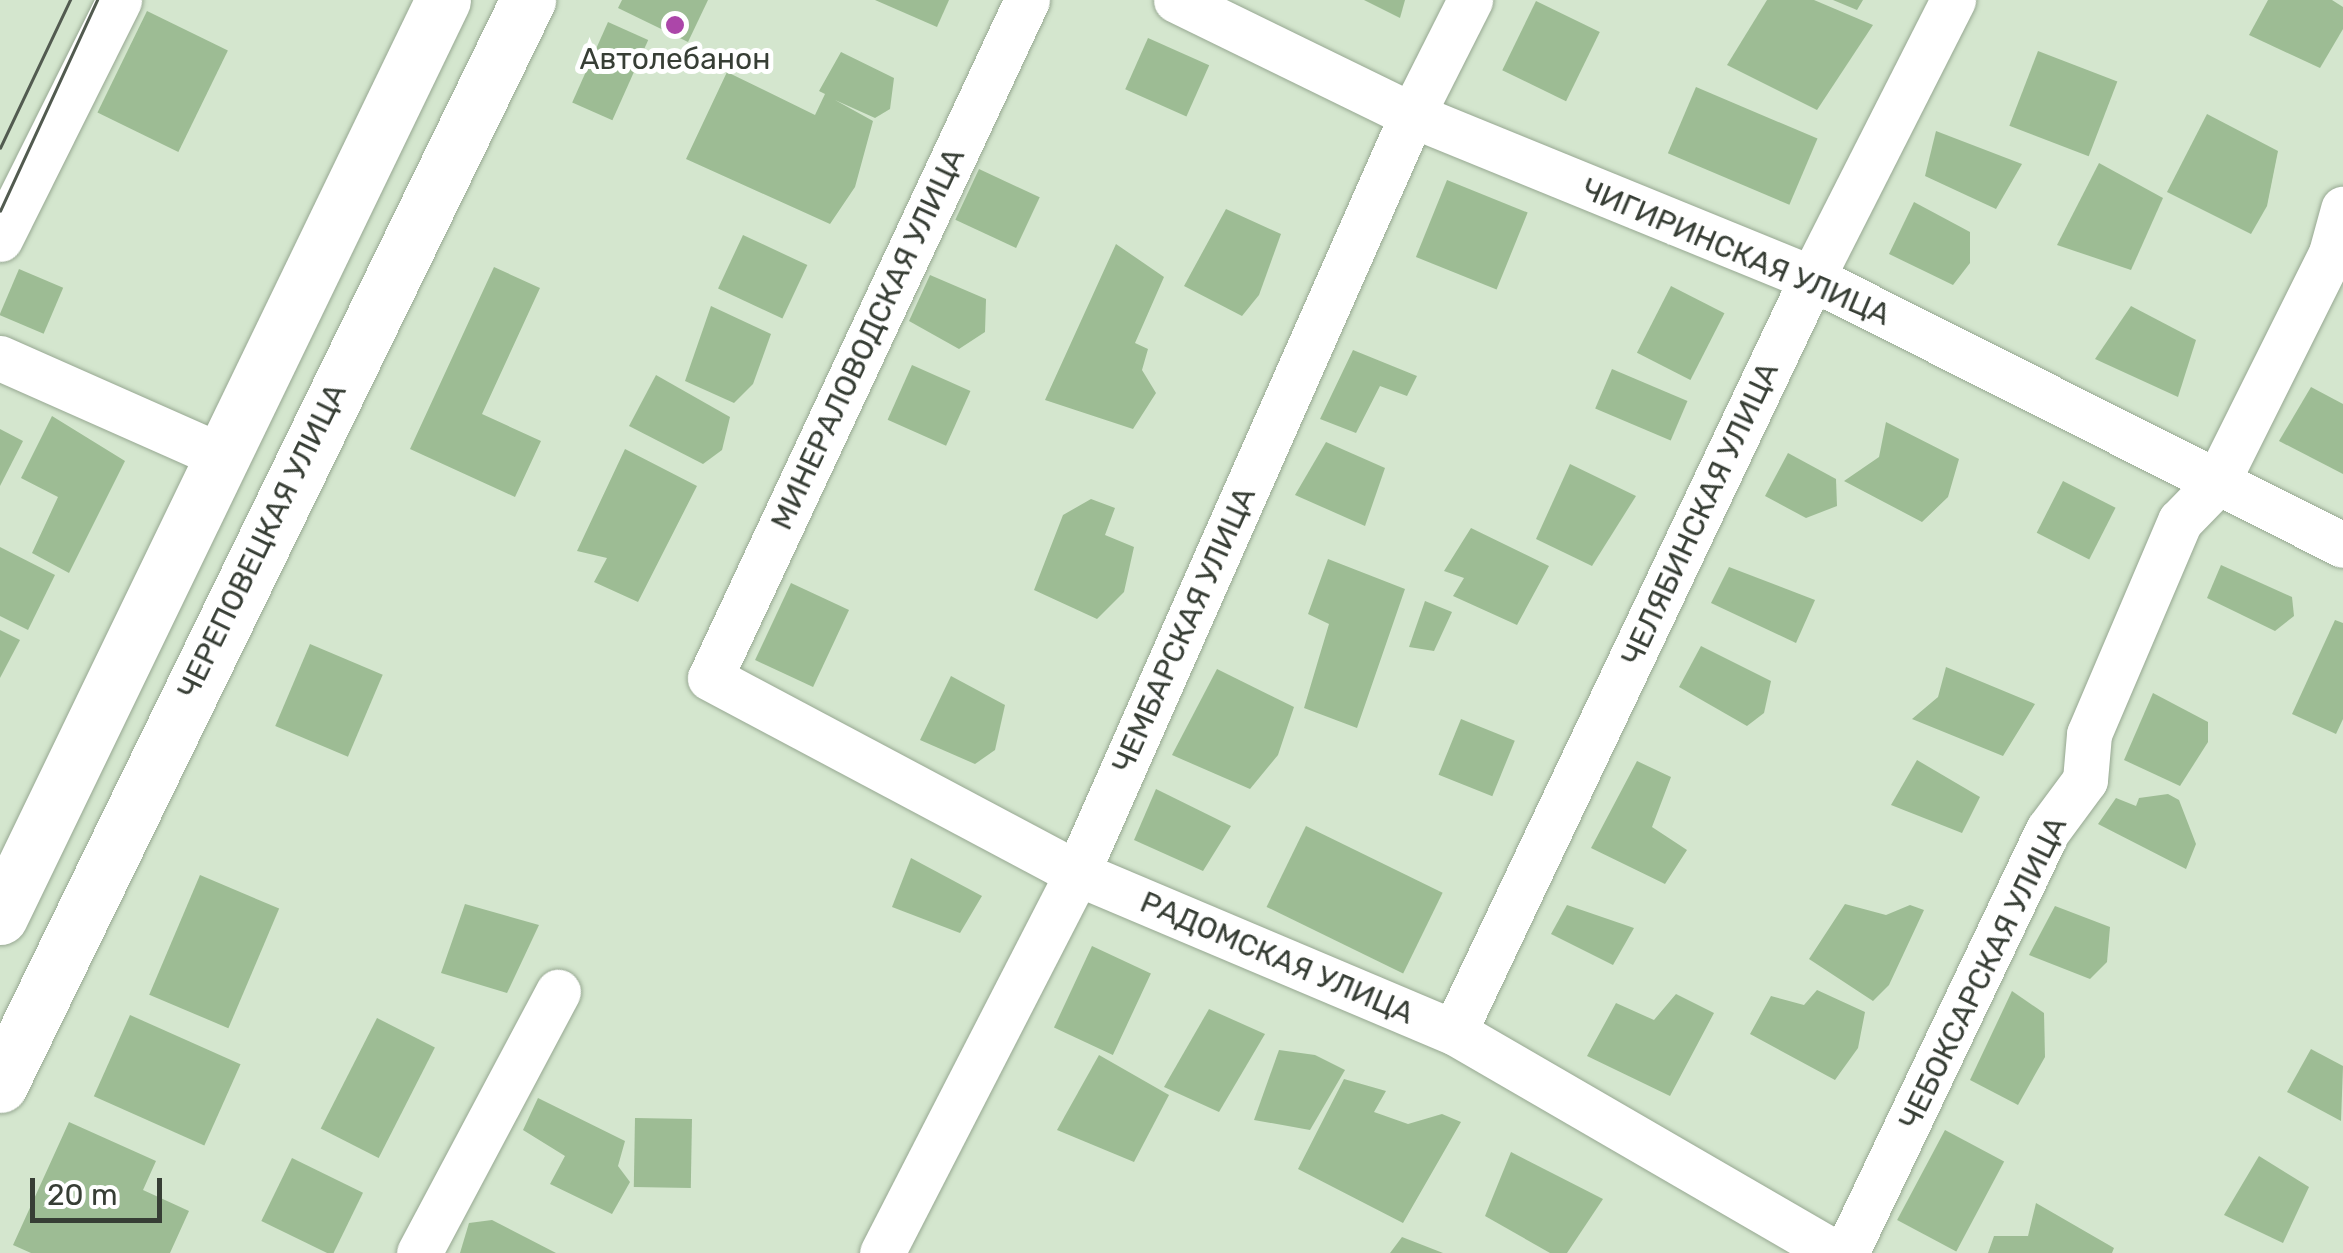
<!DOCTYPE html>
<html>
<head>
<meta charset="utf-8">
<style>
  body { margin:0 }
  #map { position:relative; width:2343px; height:1253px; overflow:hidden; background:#d4e6ce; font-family:Rubik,sans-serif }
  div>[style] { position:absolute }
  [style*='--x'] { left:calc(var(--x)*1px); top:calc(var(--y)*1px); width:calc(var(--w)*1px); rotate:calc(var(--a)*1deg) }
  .building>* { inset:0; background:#9dbc94; transform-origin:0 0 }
  .roads { filter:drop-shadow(0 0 2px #97a892) drop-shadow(0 0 2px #97a892) }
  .street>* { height:45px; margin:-22.5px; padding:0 22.5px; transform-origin:22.5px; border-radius:22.5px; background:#fff }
  .highway>* { height:55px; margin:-27.5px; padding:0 27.5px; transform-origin:27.5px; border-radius:27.5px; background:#fff }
  .tram>* { height:2.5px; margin:-1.25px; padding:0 1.25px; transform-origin:1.25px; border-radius:1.25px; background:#525b50 }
  .dots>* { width:28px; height:28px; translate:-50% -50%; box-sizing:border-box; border:5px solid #fff; border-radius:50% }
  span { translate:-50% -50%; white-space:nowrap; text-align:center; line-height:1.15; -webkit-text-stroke:10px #fff; paint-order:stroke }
  .poi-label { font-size:30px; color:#373e35 }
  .street-label { font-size:30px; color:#373e35 }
  .scale { position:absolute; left:30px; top:1178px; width:132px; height:45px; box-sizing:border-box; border:5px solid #373e35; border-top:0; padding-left:12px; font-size:30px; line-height:35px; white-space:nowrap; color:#373e35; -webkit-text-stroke:8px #fff; paint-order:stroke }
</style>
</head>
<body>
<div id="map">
  <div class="building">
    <i style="clip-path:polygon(622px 0,708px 0,688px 42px,618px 8px)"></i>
    <i style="clip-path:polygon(875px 0,949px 0,937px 27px)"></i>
    <i style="clip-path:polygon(1364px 0,1405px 0,1400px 18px)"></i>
    <i style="clip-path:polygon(1767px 0,1814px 0,1873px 25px,1817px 110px,1727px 65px)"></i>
    <i style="clip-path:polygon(1833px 0,1863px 0,1857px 10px)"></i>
    <i style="clip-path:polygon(2268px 0,2332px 0,2343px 7px,2343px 29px,2320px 68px,2249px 35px)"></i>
    <i style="left:1536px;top:1px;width:71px;height:77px;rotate:26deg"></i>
    <i style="left:147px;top:11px;width:90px;height:113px;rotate:26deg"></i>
    <i style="left:608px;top:22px;width:44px;height:88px;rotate:24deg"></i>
    <i style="left:1148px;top:38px;width:67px;height:56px;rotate:24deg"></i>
    <i style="left:2038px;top:51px;width:85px;height:80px;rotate:21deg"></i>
    <i style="clip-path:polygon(841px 52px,894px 78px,890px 109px,875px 118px,835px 100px,873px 121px,855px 187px,830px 224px,686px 159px,727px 72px,815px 115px,825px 94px,819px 91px)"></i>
    <i style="left:1696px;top:87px;width:132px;height:72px;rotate:23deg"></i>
    <i style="clip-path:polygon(2207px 114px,2278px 151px,2267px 206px,2251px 234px,2167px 192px)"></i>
    <i style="clip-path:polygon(1936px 131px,2022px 164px,1996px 209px,1925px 176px)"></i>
    <i style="clip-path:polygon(2099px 163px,2163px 198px,2131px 270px,2057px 245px)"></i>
    <i style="left:979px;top:169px;width:67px;height:56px;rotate:25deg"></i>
    <i style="left:1447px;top:180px;width:87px;height:83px;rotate:22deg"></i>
    <i style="clip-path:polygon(1914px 202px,1970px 232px,1970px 263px,1953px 285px,1889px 254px)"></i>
    <i style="clip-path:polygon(1226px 209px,1281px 234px,1259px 295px,1242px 316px,1184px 286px)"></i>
    <i style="left:743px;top:235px;width:71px;height:59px;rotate:25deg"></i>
    <i style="clip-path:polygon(1116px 244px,1164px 277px,1135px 343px,1148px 349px,1142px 370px,1156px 393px,1133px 429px,1045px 400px)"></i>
    <i style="clip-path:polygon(494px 267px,540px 288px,482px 414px,541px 441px,515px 497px,410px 449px)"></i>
    <i style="left:19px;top:269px;width:48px;height:50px;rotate:23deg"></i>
    <i style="clip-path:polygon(930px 275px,986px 299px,985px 332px,959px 349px,909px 321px)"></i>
    <i style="left:1671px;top:286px;width:60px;height:75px;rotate:27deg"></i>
    <i style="clip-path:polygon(711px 306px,771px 334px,753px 384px,734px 403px,685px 381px)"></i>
    <i style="clip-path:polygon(2131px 306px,2196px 340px,2178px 397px,2095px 359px)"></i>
    <i style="clip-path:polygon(1353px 350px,1417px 376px,1407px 396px,1380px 386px,1356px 433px,1320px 419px)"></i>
    <i style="left:912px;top:365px;width:64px;height:60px;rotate:24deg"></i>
    <i style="left:1612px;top:369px;width:82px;height:43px;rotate:23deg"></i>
    <i style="clip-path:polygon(656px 375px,730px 417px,722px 450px,703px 464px,629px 426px)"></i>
    <i style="clip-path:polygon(2311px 387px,2343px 404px,2343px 474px,2279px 441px)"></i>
    <i style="clip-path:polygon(52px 416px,125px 461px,69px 573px,32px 553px,58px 497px,21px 478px)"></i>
    <i style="clip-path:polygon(1886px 422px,1959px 459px,1948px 497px,1922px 522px,1844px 481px,1879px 457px)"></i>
    <i style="clip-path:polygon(0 429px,23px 441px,0 486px)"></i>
    <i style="clip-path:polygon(1326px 442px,1385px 468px,1365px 526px,1295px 495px)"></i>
    <i style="clip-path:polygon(625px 449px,697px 486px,638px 602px,594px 582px,607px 558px,577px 551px)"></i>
    <i style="clip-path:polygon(1788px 453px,1836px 479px,1837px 506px,1806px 518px,1765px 496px)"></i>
    <i style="clip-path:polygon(1570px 464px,1636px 496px,1592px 566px,1536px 539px)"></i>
    <i style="left:2063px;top:481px;width:59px;height:58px;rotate:27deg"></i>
    <i style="clip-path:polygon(1091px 499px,1115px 508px,1105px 535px,1134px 547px,1124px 592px,1097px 619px,1034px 590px,1063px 515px)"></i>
    <i style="clip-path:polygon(1471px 528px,1549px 566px,1517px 625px,1453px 596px,1464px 578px,1444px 571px)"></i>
    <i style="clip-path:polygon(0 547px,55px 575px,28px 630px,0 616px)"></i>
    <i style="clip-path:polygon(1328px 559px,1405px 589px,1357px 728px,1304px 708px,1329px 624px,1308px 614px)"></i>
    <i style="clip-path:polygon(2221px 565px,2292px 597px,2294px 616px,2275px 631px,2207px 598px)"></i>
    <i style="clip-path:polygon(1729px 567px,1815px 600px,1796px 643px,1711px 603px)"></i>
    <i style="left:791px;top:583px;width:64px;height:85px;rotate:25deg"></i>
    <i style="clip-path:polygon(1425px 601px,1452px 612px,1434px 651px,1409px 647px)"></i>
    <i style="clip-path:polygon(2335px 620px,2343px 623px,2343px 719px,2336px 734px,2292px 714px)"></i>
    <i style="clip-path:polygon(0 630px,20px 640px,0 678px)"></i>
    <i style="left:310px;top:644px;width:79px;height:89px;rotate:23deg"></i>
    <i style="clip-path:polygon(1701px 646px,1771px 681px,1764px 713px,1747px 726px,1679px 687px)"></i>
    <i style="clip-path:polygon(1946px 667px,2035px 704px,2003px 756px,1912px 719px,1938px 697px)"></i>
    <i style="clip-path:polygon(1217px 669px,1294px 707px,1278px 755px,1250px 789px,1172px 755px)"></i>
    <i style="clip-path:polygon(951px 676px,1005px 705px,995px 750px,975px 764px,920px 740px)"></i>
    <i style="clip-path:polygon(2153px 693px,2208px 722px,2208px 742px,2180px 786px,2124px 760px)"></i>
    <i style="left:1461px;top:719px;width:58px;height:60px;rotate:22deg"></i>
    <i style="clip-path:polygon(1917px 760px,1980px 797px,1962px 833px,1891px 805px)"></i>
    <i style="clip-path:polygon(1637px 761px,1671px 777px,1652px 827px,1687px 850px,1665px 884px,1591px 848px)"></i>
    <i style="clip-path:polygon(1156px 789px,1231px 826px,1203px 871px,1134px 840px)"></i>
    <i style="clip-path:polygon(2168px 794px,2179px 800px,2196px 844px,2186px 869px,2098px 824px,2116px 798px,2136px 806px,2139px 798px)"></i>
    <i style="left:1306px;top:826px;width:152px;height:90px;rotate:26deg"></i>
    <i style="clip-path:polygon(911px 858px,982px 896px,960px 933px,892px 907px)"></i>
    <i style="left:200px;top:875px;width:86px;height:130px;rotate:23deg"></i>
    <i style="clip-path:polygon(465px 904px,539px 925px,507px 993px,441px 973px)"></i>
    <i style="clip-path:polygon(1845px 904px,1886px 915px,1910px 905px,1924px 910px,1889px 985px,1873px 1001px,1809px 959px)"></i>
    <i style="clip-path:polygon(1567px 905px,1634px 928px,1613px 965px,1551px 934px)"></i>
    <i style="clip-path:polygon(2055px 906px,2110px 927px,2107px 962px,2090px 979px,2029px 955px)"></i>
    <i style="left:1092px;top:946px;width:65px;height:90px;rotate:25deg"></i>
    <i style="clip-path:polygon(1817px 990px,1865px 1012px,1858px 1048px,1835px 1080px,1750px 1034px,1771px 996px,1804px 1005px)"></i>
    <i style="clip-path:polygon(2012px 991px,2044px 1013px,2045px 1057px,2018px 1105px,1970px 1080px)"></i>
    <i style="clip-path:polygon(1676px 994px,1714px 1013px,1670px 1096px,1587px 1056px,1616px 1003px,1654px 1020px)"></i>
    <i style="clip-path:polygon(1209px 1009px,1265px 1034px,1219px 1112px,1164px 1087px)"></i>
    <i style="left:130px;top:1015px;width:121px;height:89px;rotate:24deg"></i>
    <i style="left:377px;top:1018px;width:65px;height:124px;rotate:27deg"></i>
    <i style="clip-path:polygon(2311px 1049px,2343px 1066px,2341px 1121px,2287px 1092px)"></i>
    <i style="clip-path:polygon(1279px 1050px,1315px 1055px,1345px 1070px,1310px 1130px,1254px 1120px)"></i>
    <i style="clip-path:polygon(1099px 1055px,1169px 1095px,1134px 1162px,1057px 1130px)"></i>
    <i style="clip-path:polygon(1344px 1079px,1386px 1091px,1374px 1112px,1408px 1124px,1442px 1114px,1461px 1122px,1403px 1223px,1298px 1169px)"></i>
    <i style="clip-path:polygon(538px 1098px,625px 1141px,618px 1166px,630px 1182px,612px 1214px,550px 1184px,565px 1156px,523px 1130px)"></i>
    <i style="left:635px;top:1118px;width:57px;height:69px;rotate:1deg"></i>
    <i style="clip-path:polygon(69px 1122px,156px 1161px,143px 1190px,189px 1211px,170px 1253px,31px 1253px,13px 1245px)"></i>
    <i style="left:1945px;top:1130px;width:67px;height:102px;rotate:28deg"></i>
    <i style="clip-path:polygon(1511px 1152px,1603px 1199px,1567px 1253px,1550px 1253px,1485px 1216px)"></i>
    <i style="clip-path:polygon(2259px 1156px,2309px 1187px,2283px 1243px,2224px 1215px)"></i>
    <i style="left:292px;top:1158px;width:79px;height:70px;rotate:26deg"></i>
    <i style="clip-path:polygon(2036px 1203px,2114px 1248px,2112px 1253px,1988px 1253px,1994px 1236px,2028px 1236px)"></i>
    <i style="clip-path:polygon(492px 1220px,556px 1253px,460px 1253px,469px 1223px)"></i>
    <i style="clip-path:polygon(1402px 1237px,1443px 1253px,1390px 1253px)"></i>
  </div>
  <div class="roads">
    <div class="street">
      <i style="--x:1027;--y:0;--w:748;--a:115.06"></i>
      <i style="--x:710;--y:678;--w:416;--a:28"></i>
      <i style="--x:1077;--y:873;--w:409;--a:22.9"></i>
      <i style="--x:1454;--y:1032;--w:441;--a:30.1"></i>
      <i style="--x:1176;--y:0;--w:263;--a:26"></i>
      <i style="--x:1412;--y:115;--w:432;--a:22.2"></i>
      <i style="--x:1812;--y:278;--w:594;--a:26.69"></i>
      <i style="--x:0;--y:239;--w:267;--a:-63.5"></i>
      <i style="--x:0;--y:358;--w:244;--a:23.9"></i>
      <i style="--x:1454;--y:1032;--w:835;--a:-64.6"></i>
      <i style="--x:1812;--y:278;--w:312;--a:-63.1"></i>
      <i style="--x:419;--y:1253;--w:296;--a:-62"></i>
      <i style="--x:882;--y:1253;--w:427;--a:-62.8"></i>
      <i style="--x:1077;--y:873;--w:829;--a:-66.16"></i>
      <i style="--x:1412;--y:115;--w:129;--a:-63.2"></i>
      <i style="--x:1846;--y:1253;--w:469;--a:-64.5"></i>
      <i style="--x:2048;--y:830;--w:62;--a:-53.5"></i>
      <i style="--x:2085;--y:780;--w:46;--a:-85"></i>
      <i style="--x:2089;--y:734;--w:232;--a:-66.9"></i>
      <i style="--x:2180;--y:521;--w:52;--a:-45.8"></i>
      <i style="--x:2216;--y:484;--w:258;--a:-63.5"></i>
      <i style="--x:2331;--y:253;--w:46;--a:-74.7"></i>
    </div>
    <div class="highway">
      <i style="--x:0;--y:917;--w:1018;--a:-64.21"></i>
      <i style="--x:0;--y:1085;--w:1207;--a:-64.05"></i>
    </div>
  </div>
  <div class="tram">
    <i style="--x:0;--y:148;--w:164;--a:-64.7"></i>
    <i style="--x:0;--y:211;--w:232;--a:-65.3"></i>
  </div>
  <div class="dots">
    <i style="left:675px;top:25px;background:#ac46a9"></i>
  </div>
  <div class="poi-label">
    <span style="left:675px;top:59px">Автолебанон</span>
  </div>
  <div class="street-label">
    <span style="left:1736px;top:252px;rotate:23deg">ЧИГИРИНСКАЯ УЛИЦА</span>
    <span style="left:868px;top:339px;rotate:-65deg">МИНЕРАЛОВОДСКАЯ УЛИЦА</span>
    <span style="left:1700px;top:514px;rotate:-65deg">ЧЕЛЯБИНСКАЯ УЛИЦА</span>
    <span style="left:262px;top:541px;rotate:-64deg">ЧЕРЕПОВЕЦКАЯ УЛИЦА</span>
    <span style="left:1184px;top:630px;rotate:-66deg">ЧЕМБАРСКАЯ УЛИЦА</span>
    <span style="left:1277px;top:958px;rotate:23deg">РАДОМСКАЯ УЛИЦА</span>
    <span style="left:1983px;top:973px;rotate:-64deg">ЧЕБОКСАРСКАЯ УЛИЦА</span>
  </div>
  <div class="scale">20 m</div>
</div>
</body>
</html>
